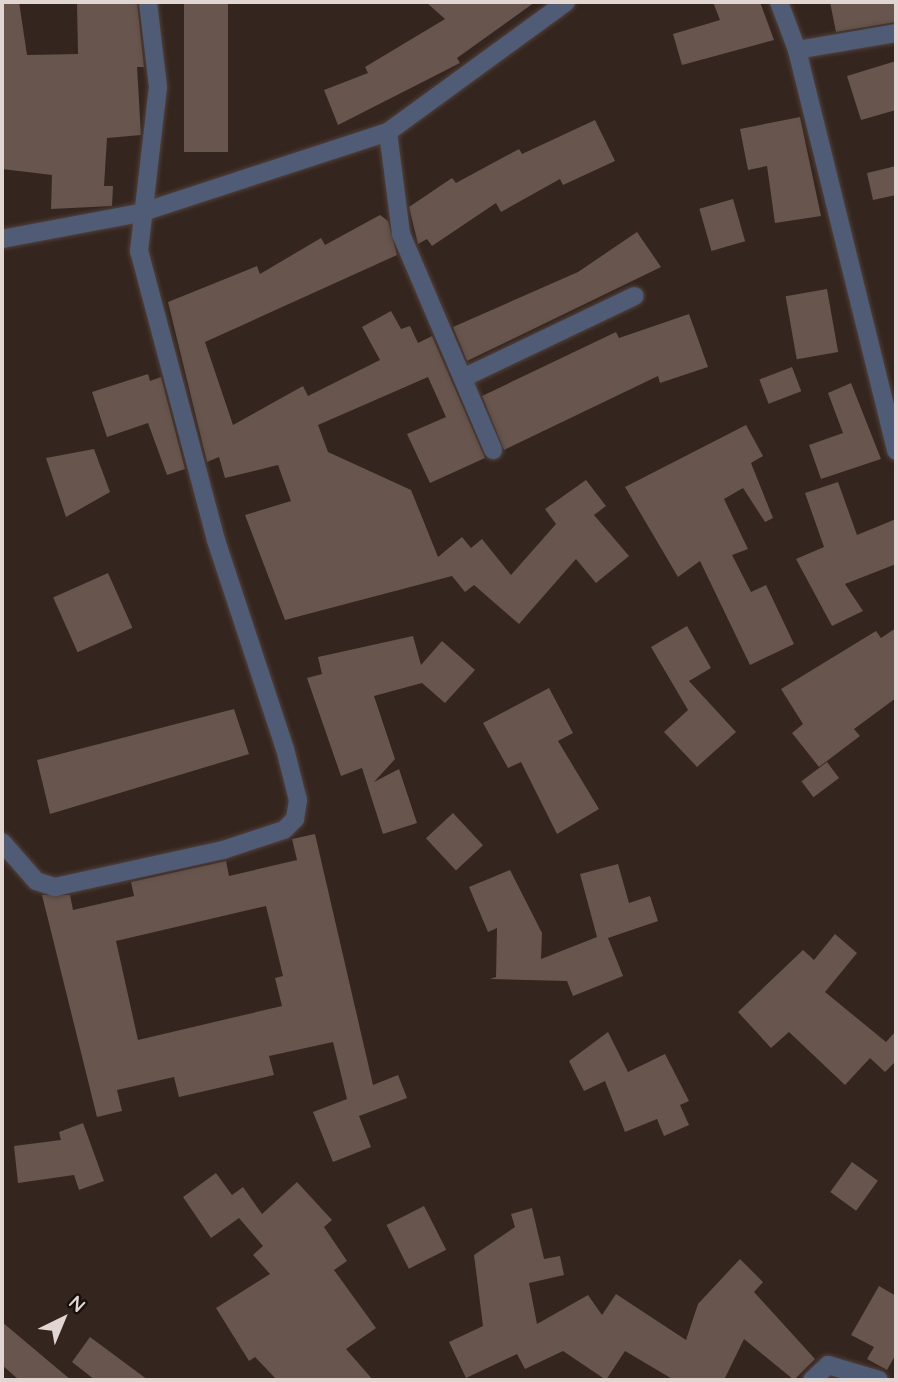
<!DOCTYPE html>
<html>
<head>
<meta charset="utf-8">
<style>
  body { margin:0 }
  #map { position:relative; width:898px; height:1382px; overflow:hidden; background:#35251f; font-family:Quicksand,sans-serif }
  div>[style] { position:absolute }
  [style*='--x'] { left:calc(var(--x)*1px); top:calc(var(--y)*1px); width:calc(var(--w)*1px); rotate:calc(var(--a)*1deg) }
  .building>* { inset:0; background:#67554e; transform-origin:0 0 }
  .roads { filter:drop-shadow(0 0 2px #51413c) drop-shadow(0 0 2px #51413c) }
  .minor>* { height:18px; margin:-9px; padding:0 9px; transform-origin:9px; border-radius:9px; background:#505c76 }
  span { translate:-50% -50%; white-space:nowrap; text-align:center; line-height:1.15; -webkit-text-stroke:5px #17100d; paint-order:stroke }
  .frame { position:absolute; inset:0; border:4px solid #e1d6d2; pointer-events:none }
  .north { position:absolute; left:28px; top:1284px; width:70px; height:70px; -webkit-text-stroke:5px #17100d; paint-order:stroke; rotate:43deg; font-size:19px; font-weight:700; line-height:28px; text-align:center; color:#e1d6d2 }
  .north::after { content:''; display:block; margin:auto; width:24px; height:32px; background:#e1d6d2; clip-path:polygon(50% 0,100% 100%,50% 72%,0 100%) }
</style>
</head>
<body>
<div id="map">
  <div class="building">
    <i style="clip-path:polygon(2px 2px,19px 2px,27px 55px,78px 54px,77px 2px,137px 2px,144px 67px,137px 67px,141px 135px,107px 138px,104px 186px,113px 186px,112px 206px,51px 209px,52px 175px,2px 169px)"></i>
    <i style="left:184px;top:2px;width:44px;height:150px"></i>
    <i style="clip-path:polygon(426px 2px,535px 2px,457px 58px,460px 63px,338px 125px,324px 90px,368px 73px,365px 67px,445px 19px)"></i>
    <i style="clip-path:polygon(713px 2px,760px 2px,774px 40px,682px 65px,673px 34px,720px 20px)"></i>
    <i style="clip-path:polygon(830px 2px,896px 2px,896px 22px,836px 32px)"></i>
    <i style="clip-path:polygon(896px 61px,896px 110px,861px 120px,847px 76px)"></i>
    <i style="clip-path:polygon(800px 117px,821px 216px,775px 223px,767px 166px,748px 170px,740px 129px)"></i>
    <i style="clip-path:polygon(595px 120px,615px 161px,563px 185px,560px 179px,501px 212px,496px 203px,432px 246px,427px 239px,418px 244px,409px 207px,452px 178px,456px 183px,519px 149px,522px 154px)"></i>
    <i style="clip-path:polygon(896px 166px,896px 195px,873px 200px,867px 173px)"></i>
    <i style="left:733px;top:199px;width:44px;height:35px;rotate:74deg"></i>
    <i style="clip-path:polygon(380px 215px,388px 221px,397px 255px,205px 342px,233px 425px,303px 386px,308px 396px,380px 360px,362px 327px,391px 311px,401px 329px,410px 326px,418px 343px,432px 336px,485px 458px,430px 483px,407px 434px,446px 417px,428px 377px,318px 425px,328px 452px,411px 490px,438px 557px,462px 537px,471px 548px,482px 539px,511px 575px,556px 524px,545px 509px,586px 480px,606px 506px,594px 515px,629px 556px,596px 583px,576px 559px,519px 624px,474px 585px,465px 592px,452px 576px,285px 620px,245px 515px,291px 501px,278px 465px,225px 478px,219px 457px,207px 462px,168px 302px,257px 266px,260px 274px,321px 238px,325px 245px)"></i>
    <i style="clip-path:polygon(637px 232px,661px 267px,467px 361px,453px 327px,578px 272px)"></i>
    <i style="left:827px;top:289px;width:64px;height:42px;rotate:80deg"></i>
    <i style="clip-path:polygon(689px 314px,708px 367px,660px 383px,658px 376px,504px 450px,482px 396px,616px 332px,619px 338px)"></i>
    <i style="left:792px;top:367px;width:26px;height:35px;rotate:69deg"></i>
    <i style="clip-path:polygon(148px 374px,150px 381px,161px 377px,185px 469px,167px 475px,148px 423px,107px 437px,92px 392px)"></i>
    <i style="clip-path:polygon(851px 383px,881px 459px,821px 479px,809px 445px,843px 433px,828px 393px)"></i>
    <i style="clip-path:polygon(746px 425px,763px 456px,751px 463px,773px 518px,765px 522px,743px 488px,724px 499px,748px 549px,732px 555px,751px 592px,766px 585px,794px 644px,750px 665px,700px 561px,678px 577px,625px 487px)"></i>
    <i style="clip-path:polygon(94px 449px,110px 492px,66px 517px,46px 458px)"></i>
    <i style="clip-path:polygon(838px 482px,857px 535px,896px 519px,896px 564px,845px 584px,863px 611px,832px 626px,796px 559px,824px 547px,805px 493px)"></i>
    <i style="left:108px;top:573px;width:60px;height:60px;rotate:66deg"></i>
    <i style="clip-path:polygon(687px 626px,711px 668px,689px 681px,736px 732px,697px 767px,664px 732px,688px 710px,651px 647px)"></i>
    <i style="clip-path:polygon(896px 628px,896px 698px,854px 729px,860px 736px,819px 767px,792px 733px,803px 724px,781px 689px,876px 631px,881px 638px)"></i>
    <i style="clip-path:polygon(413px 636px,421px 665px,442px 641px,475px 670px,445px 703px,422px 683px,374px 696px,395px 759px,374px 782px,399px 769px,417px 823px,383px 834px,362px 768px,341px 776px,307px 678px,322px 674px,318px 657px)"></i>
    <i style="clip-path:polygon(549px 688px,573px 733px,558px 741px,599px 809px,557px 834px,521px 762px,508px 768px,483px 723px)"></i>
    <i style="clip-path:polygon(234px 709px,249px 754px,50px 814px,37px 760px)"></i>
    <i style="left:827px;top:762px;width:20px;height:32px;rotate:53deg"></i>
    <i style="left:453px;top:813px;width:44px;height:37px;rotate:47deg"></i>
    <i style="clip-path:polygon(evenodd,315px 834px,373px 1085px,398px 1075px,407px 1098px,359px 1116px,371px 1147px,333px 1162px,313px 1112px,347px 1099px,333px 1042px,269px 1056px,274px 1075px,179px 1097px,174px 1077px,117px 1090px,122px 1111px,97px 1117px,42px 895px,70px 895px,73px 910px,134px 896px,131px 882px,226px 861px,229px 876px,297px 860px,292px 839px,315px 834px,266px 906px,283px 976px,275px 978px,282px 1006px,138px 1040px,116px 941px,266px 906px)"></i>
    <i style="clip-path:polygon(618px 864px,629px 903px,650px 896px,658px 921px,608px 938px,623px 976px,573px 996px,567px 981px,490px 979px,496px 977px,497px 928px,488px 932px,469px 887px,510px 870px,542px 933px,541px 959px,597px 937px,580px 874px)"></i>
    <i style="clip-path:polygon(835px 934px,857px 953px,825px 992px,886px 1042px,896px 1031px,896px 1061px,885px 1072px,870px 1058px,845px 1085px,789px 1032px,771px 1048px,738px 1012px,803px 950px,814px 960px)"></i>
    <i style="clip-path:polygon(608px 1032px,628px 1072px,665px 1054px,689px 1101px,680px 1105px,689px 1125px,664px 1136px,657px 1119px,625px 1132px,605px 1081px,584px 1091px,569px 1061px)"></i>
    <i style="clip-path:polygon(83px 1123px,104px 1181px,79px 1190px,74px 1175px,18px 1183px,14px 1146px,61px 1140px,59px 1132px)"></i>
    <i style="left:852px;top:1162px;width:32px;height:37px;rotate:36deg"></i>
    <i style="clip-path:polygon(216px 1173px,232px 1195px,243px 1187px,262px 1214px,297px 1182px,332px 1220px,324px 1227px,347px 1261px,334px 1270px,376px 1328px,346px 1349px,373px 1380px,277px 1380px,255px 1357px,249px 1361px,216px 1308px,270px 1274px,253px 1255px,263px 1246px,239px 1218px,211px 1238px,183px 1197px)"></i>
    <i style="left:424px;top:1206px;width:49px;height:42px;rotate:63deg"></i>
    <i style="clip-path:polygon(532px 1208px,544px 1259px,560px 1256px,564px 1275px,529px 1283px,537px 1324px,588px 1295px,602px 1315px,616px 1294px,686px 1340px,698px 1304px,740px 1259px,763px 1282px,754px 1292px,815px 1359px,794px 1380px,744px 1339px,724px 1380px,674px 1380px,625px 1351px,606px 1380px,563px 1351px,525px 1369px,517px 1354px,466px 1378px,449px 1342px,483px 1326px,474px 1255px,515px 1227px,511px 1214px)"></i>
    <i style="clip-path:polygon(879px 1286px,896px 1296px,896px 1354px,887px 1370px,867px 1359px,874px 1347px,851px 1335px)"></i>
    <i style="clip-path:polygon(2px 1322px,71px 1380px,19px 1380px,2px 1365px)"></i>
    <i style="clip-path:polygon(90px 1337px,148px 1380px,95px 1380px,72px 1362px)"></i>
  </div>
  <div class="roads">
    <div class="minor">
      <i style="--x:779;--y:2;--w:51;--a:69.4"></i>
      <i style="--x:797;--y:50;--w:413;--a:76.1"></i>
      <i style="--x:797;--y:50;--w:100;--a:-9.7"></i>
      <i style="--x:388;--y:132;--w:103;--a:82.7"></i>
      <i style="--x:401;--y:234;--w:235;--a:66.9"></i>
      <i style="--x:2;--y:239;--w:140;--a:-10.7"></i>
      <i style="--x:140;--y:213;--w:261;--a:-18.1"></i>
      <i style="--x:388;--y:132;--w:220;--a:-36.1"></i>
      <i style="--x:465;--y:377;--w:188;--a:-25.5"></i>
      <i style="--x:2;--y:842;--w:52;--a:48.9"></i>
      <i style="--x:36;--y:881;--w:20;--a:18"></i>
      <i style="--x:55;--y:887;--w:172;--a:-12.4"></i>
      <i style="--x:223;--y:850;--w:64;--a:-18.2"></i>
      <i style="--x:284;--y:830;--w:16;--a:-45"></i>
      <i style="--x:295;--y:819;--w:19;--a:-81"></i>
      <i style="--x:298;--y:800;--w:53;--a:-104.3"></i>
      <i style="--x:285;--y:749;--w:220;--a:-108.3"></i>
      <i style="--x:216;--y:540;--w:299;--a:-104.9"></i>
      <i style="--x:139;--y:251;--w:165;--a:-83.4"></i>
      <i style="--x:158;--y:87;--w:86;--a:-96.7"></i>
      <i style="--x:812;--y:1380;--w:22;--a:-43"></i>
      <i style="--x:828;--y:1365;--w:53;--a:16.4"></i>
    </div>
  </div>
  <div class="frame"></div>
  <div class="north">N</div>
</div>
</body>
</html>
